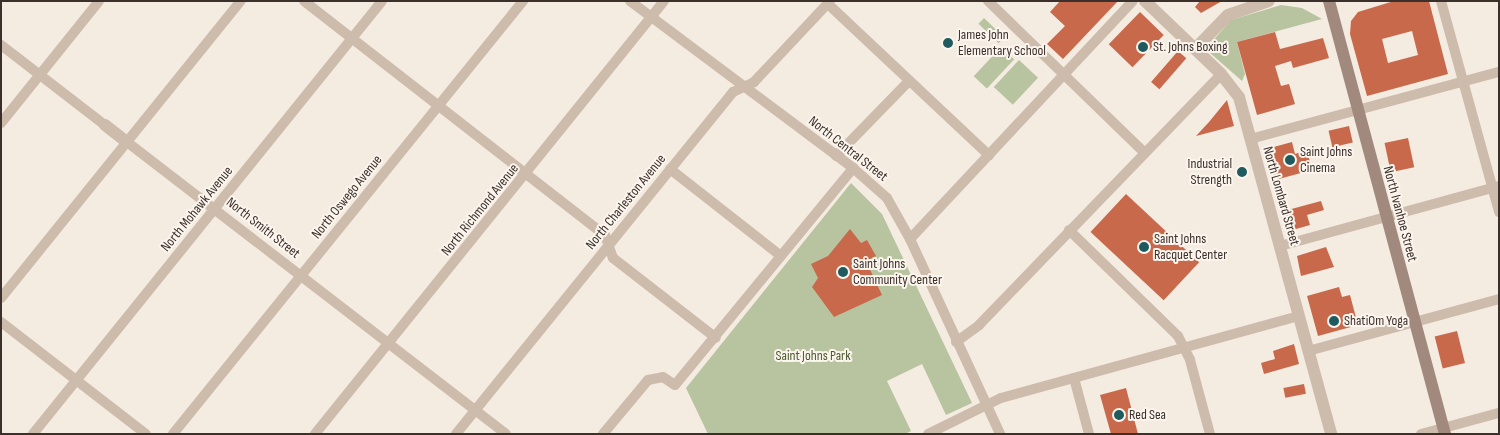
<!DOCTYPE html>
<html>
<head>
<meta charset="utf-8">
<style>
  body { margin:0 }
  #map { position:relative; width:1500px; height:435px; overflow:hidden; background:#f4ebe1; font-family:"Sofia Sans Condensed",sans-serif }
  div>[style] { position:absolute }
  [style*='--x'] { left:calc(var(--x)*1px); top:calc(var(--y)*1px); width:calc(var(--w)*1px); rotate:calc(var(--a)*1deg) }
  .green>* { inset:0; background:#b8c4a0; transform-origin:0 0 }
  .building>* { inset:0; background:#c8694b; transform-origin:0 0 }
  .minor>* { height:10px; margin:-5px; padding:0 5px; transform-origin:5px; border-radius:5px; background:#cdbbac }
  .tertiary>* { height:12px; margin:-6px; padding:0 6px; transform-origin:6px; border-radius:6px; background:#cdbbac }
  .secondary>* { height:12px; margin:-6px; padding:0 6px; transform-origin:6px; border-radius:6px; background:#a18a7d }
  .dots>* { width:14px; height:14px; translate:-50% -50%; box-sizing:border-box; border:2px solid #fbf5ee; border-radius:50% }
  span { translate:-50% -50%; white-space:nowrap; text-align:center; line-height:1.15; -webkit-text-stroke:4px #fbf5ee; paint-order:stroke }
  .poi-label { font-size:14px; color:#3b302b }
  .left { translate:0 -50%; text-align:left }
  .right { translate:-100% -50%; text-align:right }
  .street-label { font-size:14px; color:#3b302b }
  .park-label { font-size:14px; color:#4a5a2e }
  .frame { position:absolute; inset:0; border:2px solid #3b302b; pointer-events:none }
</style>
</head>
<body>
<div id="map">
  <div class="green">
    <i style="clip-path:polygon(1281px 5px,1302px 8px,1322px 19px,1237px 42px,1245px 74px,1242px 81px,1209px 52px,1209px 45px,1231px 20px)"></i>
    <i style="left:984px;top:18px;width:28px;height:8px;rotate:44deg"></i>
    <i style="left:1001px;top:47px;width:18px;height:40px;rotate:43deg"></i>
    <i style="left:1019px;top:60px;width:26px;height:37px;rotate:43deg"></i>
    <i style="clip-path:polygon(851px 183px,882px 214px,972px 403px,946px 415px,922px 364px,887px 381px,911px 431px,905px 434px,708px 434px,686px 388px)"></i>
  </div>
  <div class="building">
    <i style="clip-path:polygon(1060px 1px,1118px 1px,1063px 59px,1047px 44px,1065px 26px,1050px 12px)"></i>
    <i style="clip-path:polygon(1200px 1px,1222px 1px,1201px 13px,1195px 7px)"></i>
    <i style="clip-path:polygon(evenodd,1394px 1px,1429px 1px,1448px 74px,1367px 96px,1350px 34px,1351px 21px,1358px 12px,1394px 1px,1412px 31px,1418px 55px,1388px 63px,1382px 39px,1412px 31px)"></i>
    <i style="left:1140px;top:12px;width:33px;height:45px;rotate:44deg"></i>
    <i style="clip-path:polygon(1275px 32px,1280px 49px,1323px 38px,1329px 58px,1293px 68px,1291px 61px,1275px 66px,1281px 86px,1289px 84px,1295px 104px,1257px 115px,1237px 42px)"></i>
    <i style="left:1178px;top:51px;width:11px;height:41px;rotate:41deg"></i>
    <i style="clip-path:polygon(1227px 100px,1234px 126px,1196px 136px,1209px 122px)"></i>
    <i style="left:1349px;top:126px;width:17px;height:21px;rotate:77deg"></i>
    <i style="left:1408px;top:138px;width:30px;height:24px;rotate:78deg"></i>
    <i style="clip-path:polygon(1292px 142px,1295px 154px,1307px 150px,1312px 170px,1275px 180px,1266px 149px)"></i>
    <i style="left:1126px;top:194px;width:100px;height:52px;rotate:43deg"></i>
    <i style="clip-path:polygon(1321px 201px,1324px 210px,1307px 215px,1310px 225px,1289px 231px,1284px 211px)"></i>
    <i style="clip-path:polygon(850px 229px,861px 243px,867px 240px,876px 256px,866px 261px,882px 295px,834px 317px,812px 287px,818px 278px,811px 264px,828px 256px)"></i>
    <i style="clip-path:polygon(1326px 247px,1334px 267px,1301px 276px,1297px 256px)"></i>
    <i style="clip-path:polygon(1339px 287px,1342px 297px,1350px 295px,1358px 325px,1318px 336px,1307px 296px)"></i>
    <i style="left:1457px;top:331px;width:33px;height:23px;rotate:76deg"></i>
    <i style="clip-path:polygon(1294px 344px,1299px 364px,1264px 374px,1261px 363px,1275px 359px,1273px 351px)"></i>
    <i style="left:1304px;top:384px;width:10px;height:21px;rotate:79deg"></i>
    <i style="clip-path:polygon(1126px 388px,1138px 434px,1111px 434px,1100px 395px)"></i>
  </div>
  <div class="minor">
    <i style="--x:304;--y:1;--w:381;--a:37.9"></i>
    <i style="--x:605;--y:235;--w:24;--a:71"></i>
    <i style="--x:613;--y:258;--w:130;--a:37.8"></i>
    <i style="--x:630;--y:1;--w:279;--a:36.8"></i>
    <i style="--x:853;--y:168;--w:45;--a:41.4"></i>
    <i style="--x:887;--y:198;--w:47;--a:60.7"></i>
    <i style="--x:910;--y:239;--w:215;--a:65.2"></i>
    <i style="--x:988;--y:1;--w:216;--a:44.1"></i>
    <i style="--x:1441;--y:1;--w:219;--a:74.6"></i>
    <i style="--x:828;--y:4;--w:221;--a:43.2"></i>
    <i style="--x:1;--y:45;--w:131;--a:37.6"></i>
    <i style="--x:1;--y:123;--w:156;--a:-51.2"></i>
    <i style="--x:1250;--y:139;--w:258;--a:-15.1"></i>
    <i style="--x:127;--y:142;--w:478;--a:37.6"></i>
    <i style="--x:836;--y:156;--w:105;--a:-45.8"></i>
    <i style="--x:670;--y:169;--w:141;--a:38.1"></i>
    <i style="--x:1069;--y:230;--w:152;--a:44.2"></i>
    <i style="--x:1178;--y:336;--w:27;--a:63"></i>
    <i style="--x:1190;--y:360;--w:77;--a:74.9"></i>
    <i style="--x:910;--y:239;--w:326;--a:-46.9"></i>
    <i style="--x:1280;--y:246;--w:227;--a:-15.3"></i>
    <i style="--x:1;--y:298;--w:382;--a:-51.1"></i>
    <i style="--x:1;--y:322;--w:183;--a:37.7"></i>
    <i style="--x:956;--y:342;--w:29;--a:-36"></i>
    <i style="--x:979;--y:325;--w:349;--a:-46"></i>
    <i style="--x:1308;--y:351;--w:198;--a:-15.2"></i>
    <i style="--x:1074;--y:378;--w:58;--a:75"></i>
    <i style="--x:33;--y:434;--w:556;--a:-51.13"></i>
    <i style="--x:173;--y:434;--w:557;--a:-51.05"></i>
    <i style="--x:315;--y:434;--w:556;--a:-51.13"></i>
    <i style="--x:456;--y:434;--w:440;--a:-51"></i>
    <i style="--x:733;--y:92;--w:23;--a:-25"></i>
    <i style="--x:754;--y:82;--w:111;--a:-46.8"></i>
    <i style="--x:603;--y:434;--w:70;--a:-50.2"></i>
    <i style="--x:648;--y:380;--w:15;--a:-11"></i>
    <i style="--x:663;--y:377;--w:14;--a:34"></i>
    <i style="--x:675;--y:385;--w:281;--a:-50.6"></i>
    <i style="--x:928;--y:434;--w:81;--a:-26.3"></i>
    <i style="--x:1001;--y:398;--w:308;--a:-15.4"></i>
    <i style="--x:1421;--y:434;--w:81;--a:-15.1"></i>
  </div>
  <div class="tertiary">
    <i style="--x:1145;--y:1;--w:105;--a:43.8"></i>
    <i style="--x:1221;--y:74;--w:29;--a:52"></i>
    <i style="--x:1239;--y:97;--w:349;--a:74.7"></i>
    <i style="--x:1195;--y:49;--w:47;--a:-45.9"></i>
    <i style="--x:1228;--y:15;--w:43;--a:-18.9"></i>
    <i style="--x:105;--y:125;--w:28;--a:38"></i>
  </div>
  <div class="secondary">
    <i style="--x:1329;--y:1;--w:448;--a:75"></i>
  </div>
  <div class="dots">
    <i style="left:948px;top:43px;background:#1f5a5e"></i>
    <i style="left:1143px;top:47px;background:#1f5a5e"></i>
    <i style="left:1290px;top:160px;background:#1f5a5e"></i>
    <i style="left:1242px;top:172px;background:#1f5a5e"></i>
    <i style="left:1144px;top:247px;background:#1f5a5e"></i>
    <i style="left:843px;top:272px;background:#1f5a5e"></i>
    <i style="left:1334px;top:321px;background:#1f5a5e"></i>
    <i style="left:1119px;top:415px;background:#1f5a5e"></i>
  </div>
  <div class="poi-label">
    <span class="left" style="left:958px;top:43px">James John<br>Elementary School</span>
    <span class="left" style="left:1153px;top:47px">St. Johns Boxing</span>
    <span class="left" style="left:1300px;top:160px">Saint Johns<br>Cinema</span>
    <span class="right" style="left:1232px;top:172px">Industrial<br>Strength</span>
    <span class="left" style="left:1154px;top:247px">Saint Johns<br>Racquet Center</span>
    <span class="left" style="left:853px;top:272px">Saint Johns<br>Community Center</span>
    <span class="left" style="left:1344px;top:321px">ShatiOm Yoga</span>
    <span class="left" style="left:1129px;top:415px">Red Sea</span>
  </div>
  <div class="street-label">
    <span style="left:848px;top:149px;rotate:38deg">North Central Street</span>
    <span style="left:1281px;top:196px;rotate:74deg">North Lombard Street</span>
    <span style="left:347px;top:197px;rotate:-51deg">North Oswego Avenue</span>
    <span style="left:626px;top:202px;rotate:-51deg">North Charleston Avenue</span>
    <span style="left:197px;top:209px;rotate:-51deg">North Mohawk Avenue</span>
    <span style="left:480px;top:210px;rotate:-51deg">North Richmond Avenue</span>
    <span style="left:1400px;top:214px;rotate:75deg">North Ivanhoe Street</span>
    <span style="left:263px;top:228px;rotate:38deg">North Smith Street</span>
  </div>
  <div class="park-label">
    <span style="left:813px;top:356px">Saint Johns Park</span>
  </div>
  <div class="frame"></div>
</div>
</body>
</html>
